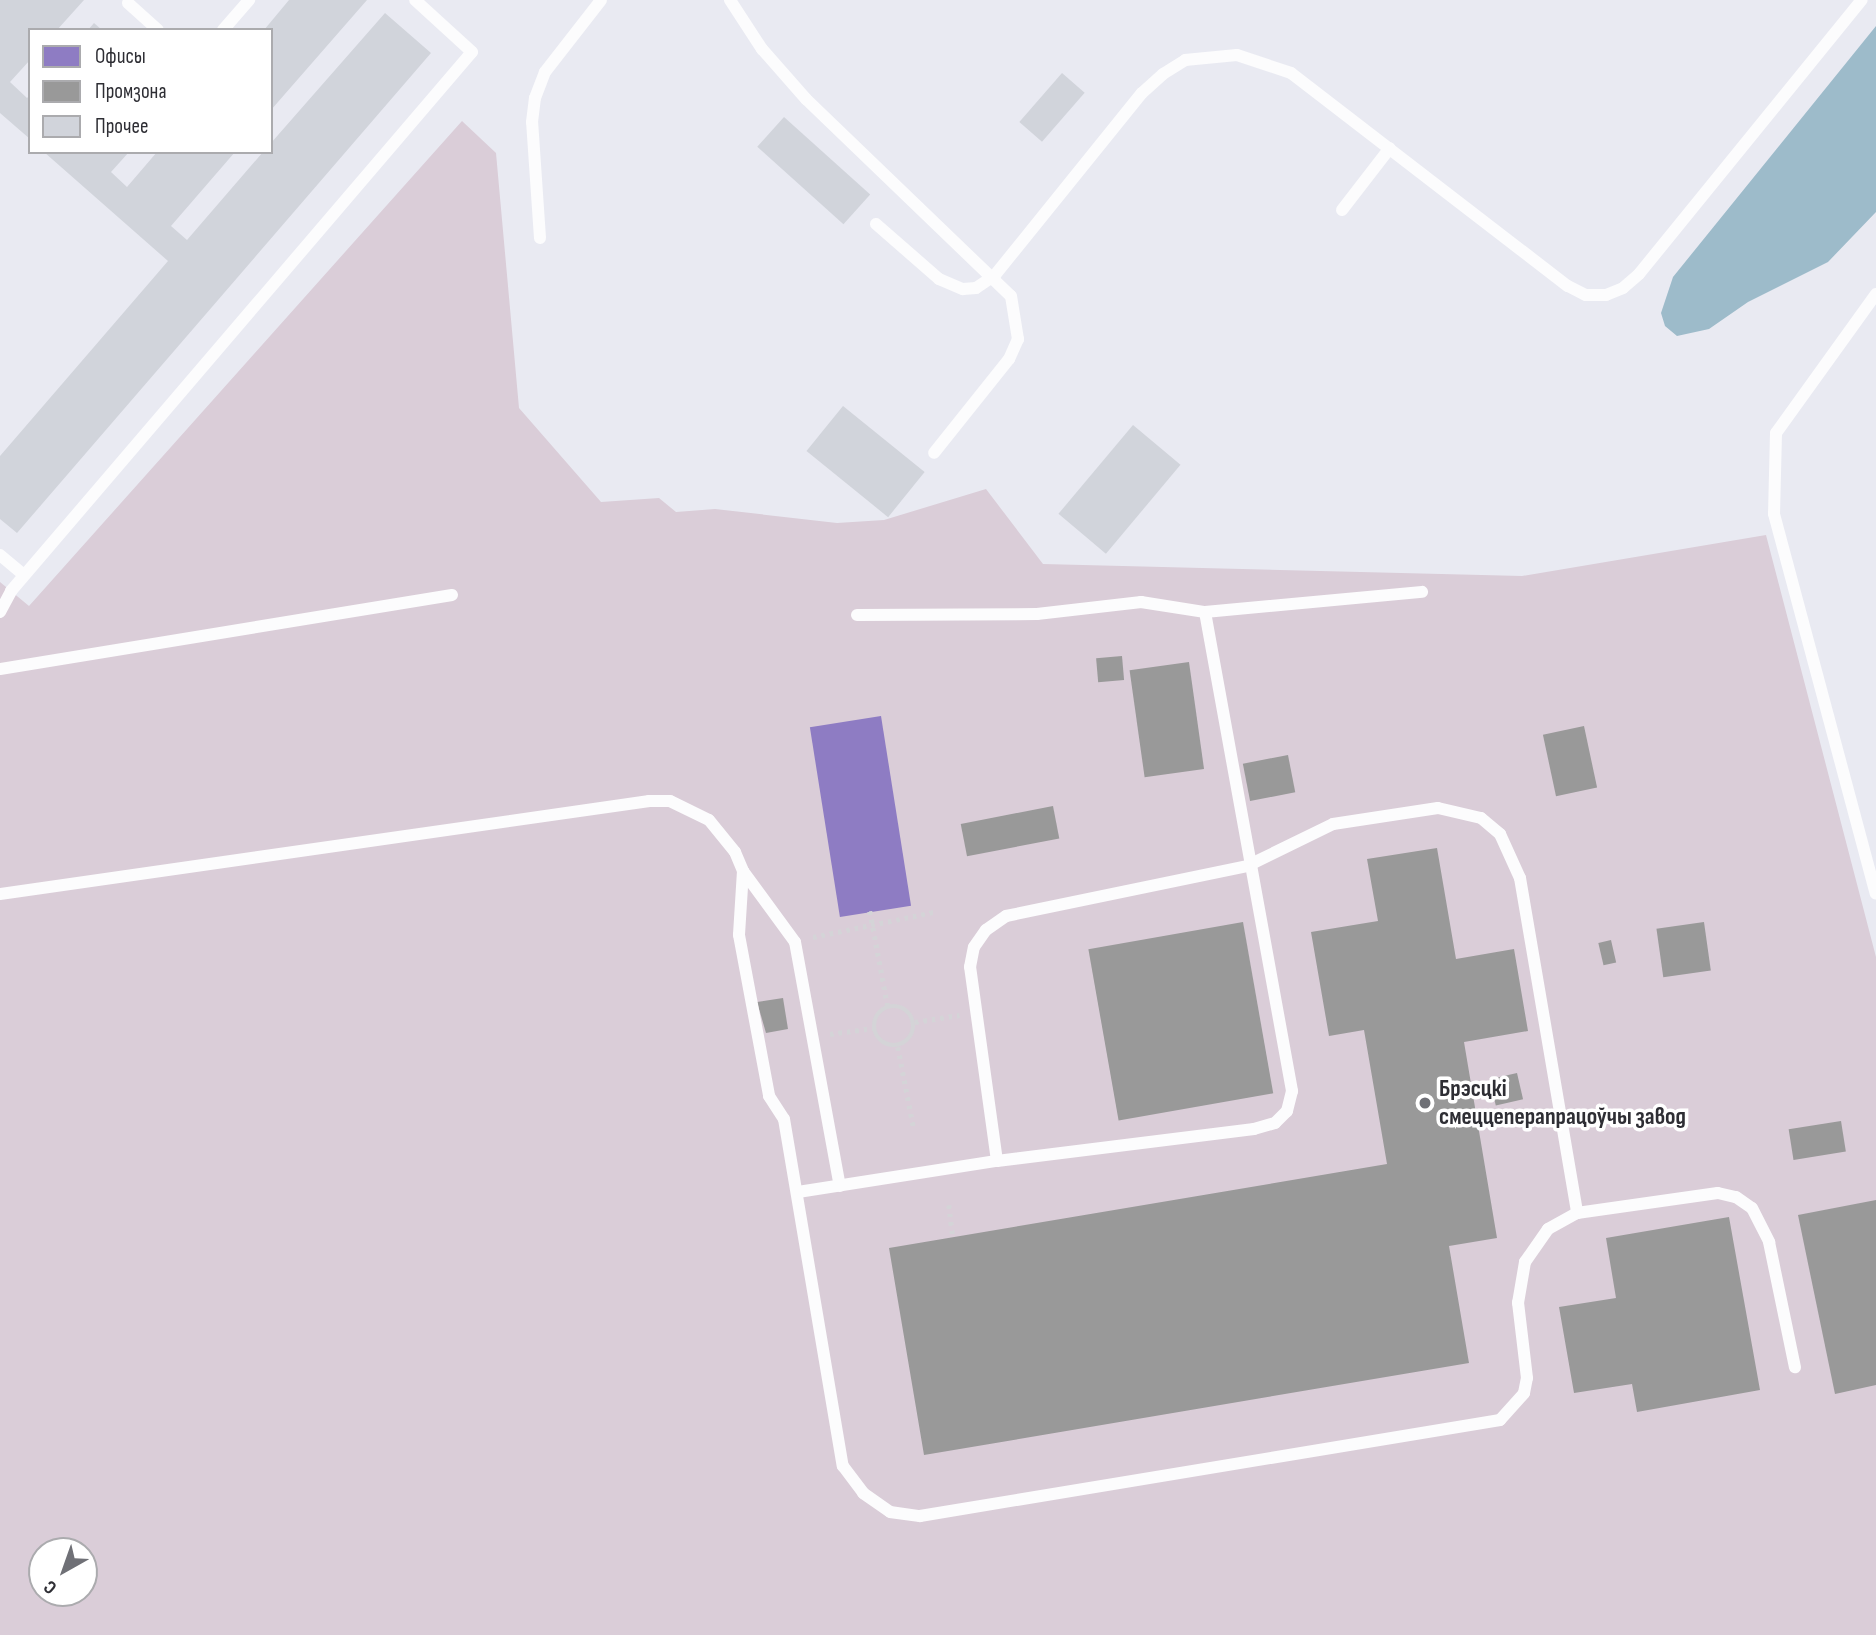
<!DOCTYPE html>
<html>
<head>
<meta charset="utf-8">
<style>
  body { margin:0 }
  #map { position:relative; width:1876px; height:1635px; overflow:hidden; background:#e9eaf2; font-family:"Sofia Sans Condensed",sans-serif }
  div>[style] { position:absolute }
  [style*='--x'] { left:calc(var(--x)*1px); top:calc(var(--y)*1px); width:calc(var(--w)*1px); rotate:calc(var(--a)*1deg) }
  .green>* { inset:0; background:#dacdd8 }
  .water>* { inset:0; background:#9dbbca }
  .offices>* { inset:0; background:#8e7cc3; transform-origin:0 0 }
  .industry>* { inset:0; background:#999; transform-origin:0 0 }
  .building>* { inset:0; background:#d1d4db; transform-origin:0 0 }
  .path>* { height:4.5px; margin-top:-2.25px; transform-origin:0; background:repeating-linear-gradient(90deg,#d4d4d7 0 3.5px,transparent 0 8.5px) }
  .path>.ring { margin:-2.25px; padding:0; box-sizing:content-box; background:none; border:4.5px solid #d4d4d7; border-radius:50% }
  .lane>* { height:12px; margin:-6px; padding:0 6px; transform-origin:6px; border-radius:6px; background:#fcfcfd }
  .dots>* { width:19px; height:19px; translate:-50% -50%; box-sizing:border-box; border:4px solid #fff; border-radius:50% }
  span { translate:-50% -50%; white-space:nowrap; text-align:center; line-height:1.15; -webkit-text-stroke:7px #fff; paint-order:stroke }
  .poi-label { font-size:24px; color:#2e2e34; font-weight:700 }
  .left { translate:0 -50%; text-align:left }
  .legend { position:absolute; left:28px; top:28px; width:245px; height:126px; box-sizing:border-box; background:#fff; border:2px solid #ababae; margin:0; padding:9px 12px; list-style:none; font-size:21px; color:#2e2e34 }
  .legend li { display:flex; align-items:center; gap:14px; height:35px }
  .legend b { width:35px; border:2px solid #ababae }
  .north { position:absolute; left:28px; top:1537px; width:70px; height:70px; box-sizing:border-box; background:#fff; border:2px solid #ababae; border-radius:50%; rotate:220deg; font-size:19px; font-weight:700; line-height:28px; text-align:center; color:#2e2e34 }
  .north::after { content:''; display:block; margin:auto; width:24px; height:32px; background:#6f7076; clip-path:polygon(50% 0,100% 100%,50% 72%,0 100%) }
</style>
</head>
<body>
<div id="map">
  <div class="green">
    <i style="clip-path:polygon(evenodd,462px 121px,496px 153px,519px 408px,601px 502px,659px 498px,676px 512px,715px 509px,837px 523px,884px 520px,986px 489px,1043px 564px,1522px 576px,1766px 535px,1876px 957px,1876px 1635px,0 1635px,0 582px,29px 606px,462px 121px,42px 1551px,84px 1551px,84px 1593px,42px 1593px,42px 1551px)"></i>
  </div>
  <div class="water">
    <i style="clip-path:polygon(1876px 26px,1876px 212px,1828px 262px,1748px 302px,1709px 329px,1677px 336px,1665px 326px,1661px 313px,1673px 277px)"></i>
  </div>
  <div class="offices">
    <i style="left:881px;top:716px;width:192px;height:72px;rotate:81deg"></i>
  </div>
  <div class="industry">
    <i style="left:1122px;top:656px;width:24px;height:26px;rotate:85deg"></i>
    <i style="left:1189px;top:662px;width:108px;height:60px;rotate:82deg"></i>
    <i style="left:1584px;top:726px;width:63px;height:42px;rotate:78deg"></i>
    <i style="left:1288px;top:755px;width:38px;height:46px;rotate:79deg"></i>
    <i style="left:1053px;top:806px;width:33px;height:94px;rotate:79deg"></i>
    <i style="clip-path:polygon(1437px 848px,1456px 959px,1514px 949px,1528px 1031px,1464px 1042px,1497px 1238px,1449px 1246px,1469px 1363px,924px 1455px,889px 1248px,1387px 1164px,1364px 1030px,1329px 1036px,1311px 932px,1378px 921px,1367px 859px)"></i>
    <i style="left:1243px;top:922px;width:174px;height:157px;rotate:80deg"></i>
    <i style="left:1704px;top:922px;width:49px;height:48px;rotate:82deg"></i>
    <i style="left:1611px;top:940px;width:23px;height:13px;rotate:77deg"></i>
    <i style="clip-path:polygon(783px 998px,788px 1029px,766px 1033px,757px 1002px)"></i>
    <i style="left:1517px;top:1073px;width:27px;height:28px;rotate:77deg"></i>
    <i style="left:1841px;top:1121px;width:31px;height:53px;rotate:81deg"></i>
    <i style="clip-path:polygon(1876px 1200px,1876px 1385px,1835px 1394px,1798px 1215px)"></i>
    <i style="clip-path:polygon(1729px 1217px,1760px 1390px,1637px 1412px,1632px 1384px,1574px 1393px,1559px 1307px,1616px 1298px,1606px 1238px)"></i>
  </div>
  <div class="building">
    <i style="clip-path:polygon(0 0,84px 0,57px 30px,30px 30px,30px 60px,10px 82px,27px 98px,30px 95px,30px 139px,0 113px)"></i>
    <i style="clip-path:polygon(289px 0,367px 0,271px 110px,271px 30px,264px 30px)"></i>
    <i style="clip-path:polygon(385px 13px,431px 53px,17px 533px,0 519px,0 456px,168px 261px,44px 152px,129px 152px,111px 172px,127px 187px,157px 152px,235px 152px,171px 226px,187px 240px,263px 152px,271px 152px,271px 143px)"></i>
    <i style="clip-path:polygon(94px 23px,102px 30px,88px 30px)"></i>
    <i style="left:1062px;top:73px;width:30px;height:65px;rotate:41deg"></i>
    <i style="left:784px;top:117px;width:116px;height:40px;rotate:42deg"></i>
    <i style="left:843px;top:406px;width:105px;height:58px;rotate:39deg"></i>
    <i style="left:1133px;top:425px;width:62px;height:116px;rotate:40deg"></i>
  </div>
  <div class="path">
    <i style="--x:870;--y:911;--w:98;--a:79.4"></i>
    <i style="--x:813;--y:937;--w:124;--a:-11.7"></i>
    <i class="ring" style="left:874px;top:1006px;width:35.5px;height:35.5px"></i>
    <i style="--x:915;--y:1022;--w:45;--a:-9"></i>
    <i style="--x:830;--y:1034;--w:44;--a:-7.8"></i>
    <i style="--x:898;--y:1047;--w:84;--a:79"></i>
    <i style="--x:949;--y:1205;--w:32;--a:83"></i>
  </div>
  <div class="lane">
    <i style="--x:730;--y:0;--w:59;--a:56.9"></i>
    <i style="--x:762;--y:49;--w:67;--a:48.7"></i>
    <i style="--x:806;--y:99;--w:284;--a:43.9"></i>
    <i style="--x:1011;--y:296;--w:44;--a:80.8"></i>
    <i style="--x:1018;--y:339;--w:22;--a:114"></i>
    <i style="--x:1009;--y:359;--w:120;--a:128.6"></i>
    <i style="--x:128;--y:3;--w:40;--a:42"></i>
    <i style="--x:223;--y:30;--w:40;--a:-49"></i>
    <i style="--x:1342;--y:210;--w:78;--a:-52.3"></i>
    <i style="--x:876;--y:224;--w:84;--a:41.1"></i>
    <i style="--x:939;--y:279;--w:26;--a:23"></i>
    <i style="--x:963;--y:289;--w:13;--a:-4"></i>
    <i style="--x:976;--y:288;--w:23;--a:-34"></i>
    <i style="--x:995;--y:275;--w:234;--a:-51.1"></i>
    <i style="--x:1142;--y:93;--w:28;--a:-42"></i>
    <i style="--x:1163;--y:74;--w:26;--a:-32"></i>
    <i style="--x:1185;--y:60;--w:52;--a:-5.5"></i>
    <i style="--x:1237;--y:55;--w:57;--a:18.4"></i>
    <i style="--x:1291;--y:73;--w:349;--a:37.6"></i>
    <i style="--x:1568;--y:286;--w:20;--a:27"></i>
    <i style="--x:1586;--y:295;--w:20;--a:0"></i>
    <i style="--x:1606;--y:295;--w:18;--a:-22"></i>
    <i style="--x:1623;--y:288;--w:21;--a:-41"></i>
    <i style="--x:1639;--y:274;--w:353;--a:-50.9"></i>
    <i style="--x:540;--y:238;--w:116;--a:-93.9"></i>
    <i style="--x:532;--y:122;--w:24;--a:-83"></i>
    <i style="--x:535;--y:98;--w:28;--a:-69"></i>
    <i style="--x:545;--y:72;--w:91;--a:-52.1"></i>
    <i style="--x:1876;--y:294;--w:171;--a:125.7"></i>
    <i style="--x:1776;--y:433;--w:81;--a:91.4"></i>
    <i style="--x:1774;--y:514;--w:393;--a:75"></i>
    <i style="--x:0;--y:555;--w:31;--a:40"></i>
    <i style="--x:0;--y:612;--w:24;--a:-62"></i>
    <i style="--x:11;--y:591;--w:709;--a:-49.46"></i>
    <i style="--x:472;--y:52;--w:77;--a:-137.6"></i>
    <i style="--x:1205;--y:612;--w:218;--a:-5.3"></i>
    <i style="--x:857;--y:615;--w:180;--a:-0.3"></i>
    <i style="--x:1037;--y:614;--w:105;--a:-6.6"></i>
    <i style="--x:1141;--y:602;--w:65;--a:8.9"></i>
    <i style="--x:1205;--y:612;--w:487;--a:79.7"></i>
    <i style="--x:1292;--y:1091;--w:21;--a:104"></i>
    <i style="--x:1287;--y:1111;--w:17;--a:135"></i>
    <i style="--x:1275;--y:1123;--w:22;--a:164"></i>
    <i style="--x:1254;--y:1129;--w:259;--a:172.9"></i>
    <i style="--x:0;--y:669;--w:458;--a:-9.3"></i>
    <i style="--x:743;--y:871;--w:88;--a:53.8"></i>
    <i style="--x:795;--y:942;--w:248;--a:79.6"></i>
    <i style="--x:0;--y:894;--w:656;--a:-8.15"></i>
    <i style="--x:649;--y:801;--w:21;--a:0"></i>
    <i style="--x:670;--y:801;--w:43;--a:26"></i>
    <i style="--x:709;--y:820;--w:41;--a:50.9"></i>
    <i style="--x:735;--y:852;--w:21;--a:67"></i>
    <i style="--x:743;--y:871;--w:64;--a:93.6"></i>
    <i style="--x:739;--y:935;--w:164;--a:79.4"></i>
    <i style="--x:769;--y:1096;--w:27;--a:57"></i>
    <i style="--x:784;--y:1119;--w:352;--a:80.4"></i>
    <i style="--x:843;--y:1466;--w:34;--a:53"></i>
    <i style="--x:863;--y:1493;--w:33;--a:35"></i>
    <i style="--x:890;--y:1512;--w:30;--a:8"></i>
    <i style="--x:920;--y:1516;--w:588;--a:-9.4"></i>
    <i style="--x:1500;--y:1420;--w:36;--a:-48"></i>
    <i style="--x:1524;--y:1393;--w:15;--a:-79"></i>
    <i style="--x:1527;--y:1378;--w:76;--a:-96.8"></i>
    <i style="--x:1518;--y:1303;--w:42;--a:-80.3"></i>
    <i style="--x:1525;--y:1262;--w:40;--a:-55.1"></i>
    <i style="--x:1548;--y:1229;--w:33;--a:-29"></i>
    <i style="--x:1577;--y:1213;--w:142;--a:-8.1"></i>
    <i style="--x:1718;--y:1193;--w:18;--a:13"></i>
    <i style="--x:1736;--y:1197;--w:19;--a:35"></i>
    <i style="--x:1752;--y:1208;--w:38;--a:63"></i>
    <i style="--x:1769;--y:1242;--w:128;--a:78.3"></i>
    <i style="--x:798;--y:1192;--w:201;--a:-8.9"></i>
    <i style="--x:997;--y:1161;--w:196;--a:-97.9"></i>
    <i style="--x:970;--y:967;--w:20;--a:-79"></i>
    <i style="--x:974;--y:947;--w:21;--a:-55"></i>
    <i style="--x:986;--y:930;--w:24;--a:-35"></i>
    <i style="--x:1006;--y:916;--w:246;--a:-11.7"></i>
    <i style="--x:1247;--y:866;--w:96;--a:-26"></i>
    <i style="--x:1333;--y:824;--w:106;--a:-8.7"></i>
    <i style="--x:1438;--y:808;--w:44;--a:13.1"></i>
    <i style="--x:1481;--y:818;--w:25;--a:40"></i>
    <i style="--x:1500;--y:834;--w:48;--a:65.6"></i>
    <i style="--x:1520;--y:878;--w:340;--a:80.3"></i>
  </div>
  <div class="dots">
    <i style="left:1425px;top:1103px;background:#6f7076"></i>
  </div>
  <div class="poi-label">
    <span class="left" style="left:1439px;top:1103px">Брэсцкі<br>смеццеперапрацоўчы завод</span>
  </div>
  <ul class="legend">
  <li><b style="height:19px;background:#8e7cc3"></b>Офисы</li>
  <li><b style="height:19px;background:#999"></b>Промзона</li>
  <li><b style="height:19px;background:#d1d4db"></b>Прочее</li>
  </ul>
  <div class="north">С</div>
</div>
</body>
</html>
